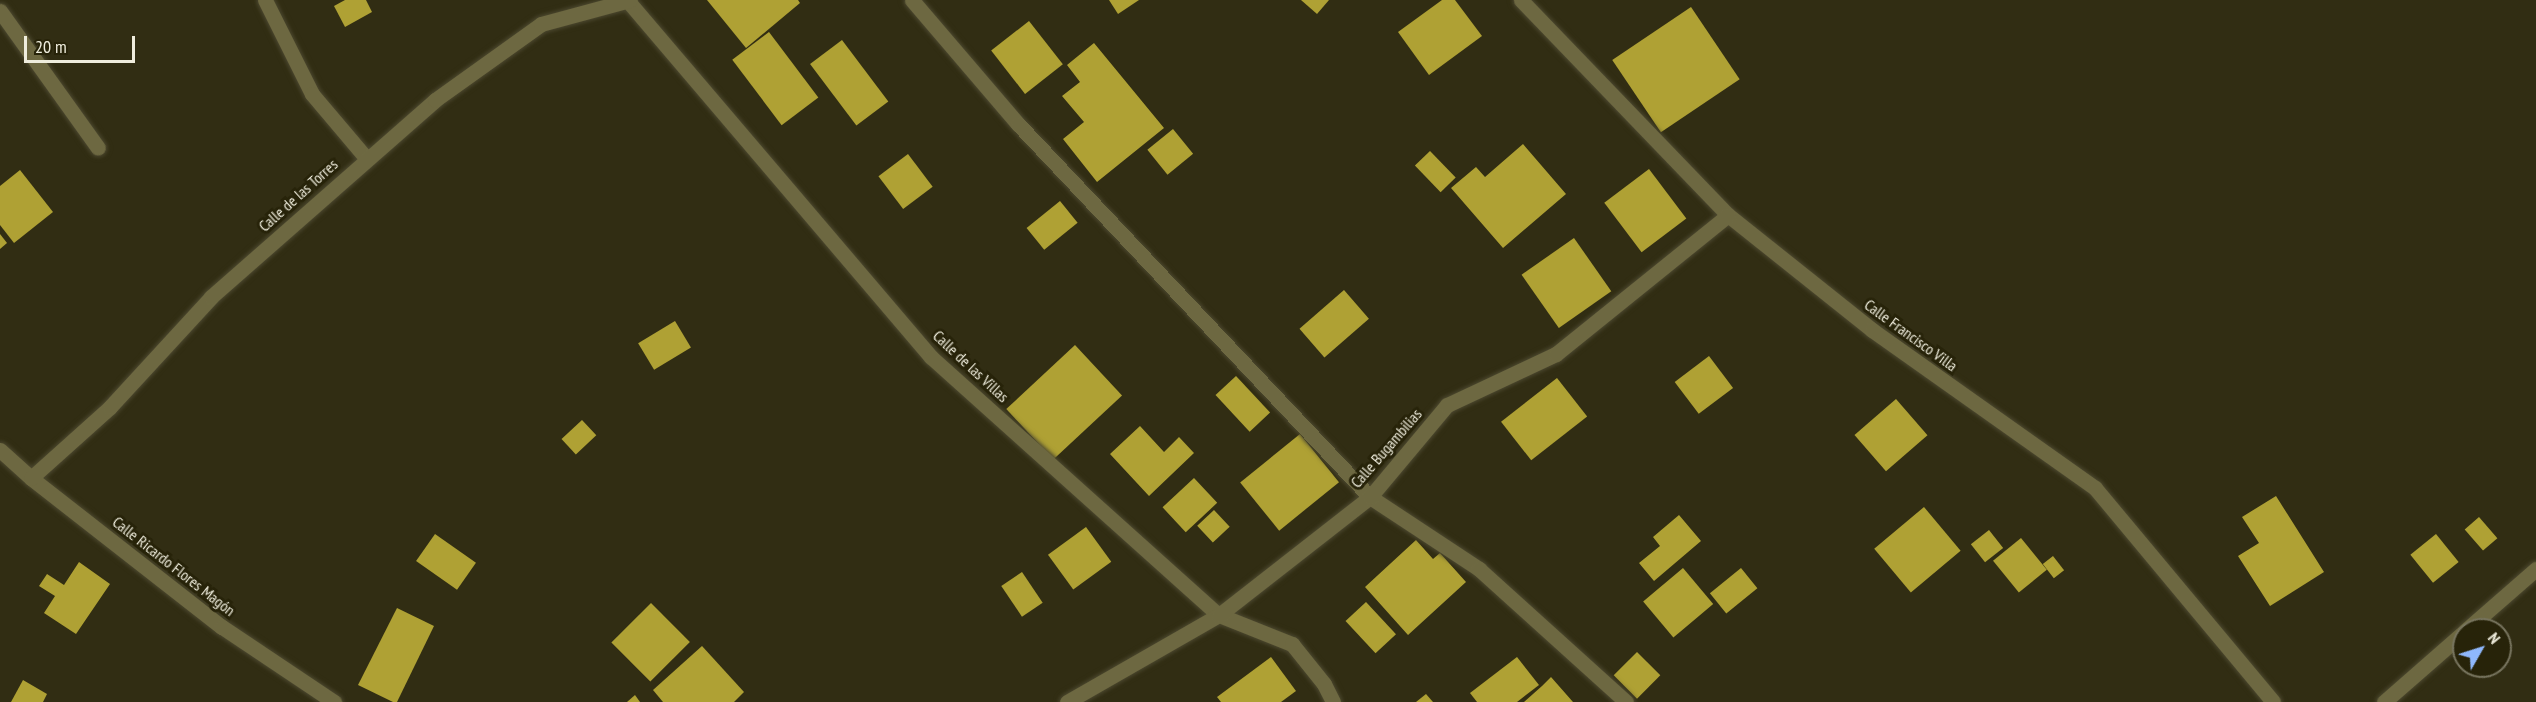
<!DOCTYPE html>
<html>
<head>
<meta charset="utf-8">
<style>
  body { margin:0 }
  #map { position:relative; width:2536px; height:702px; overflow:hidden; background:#312d13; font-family:"PT Sans Narrow",sans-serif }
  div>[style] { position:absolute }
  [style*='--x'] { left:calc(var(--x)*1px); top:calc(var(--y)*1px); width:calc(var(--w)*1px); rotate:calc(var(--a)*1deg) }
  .building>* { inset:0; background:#afa134; transform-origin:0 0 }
  .roads { filter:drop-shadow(0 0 2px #4c482f) drop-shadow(0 0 2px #4c482f) }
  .minor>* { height:15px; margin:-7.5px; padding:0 7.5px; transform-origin:7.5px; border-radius:7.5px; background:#6d6841 }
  span { translate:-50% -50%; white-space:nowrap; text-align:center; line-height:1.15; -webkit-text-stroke:6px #272309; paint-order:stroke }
  .street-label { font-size:16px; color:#efeddd }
  .north { position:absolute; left:2452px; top:618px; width:60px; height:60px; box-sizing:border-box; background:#272309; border:2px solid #77745e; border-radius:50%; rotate:51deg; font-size:16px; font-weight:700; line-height:24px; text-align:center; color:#efeddd }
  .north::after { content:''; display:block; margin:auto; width:21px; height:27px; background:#8fb8fd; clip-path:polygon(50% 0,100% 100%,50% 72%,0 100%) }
  .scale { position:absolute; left:24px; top:36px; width:111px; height:27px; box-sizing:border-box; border:3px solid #efeddd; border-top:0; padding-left:8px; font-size:18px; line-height:21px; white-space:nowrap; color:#efeddd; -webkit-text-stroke:4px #272309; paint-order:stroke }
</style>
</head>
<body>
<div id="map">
  <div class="building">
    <i style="clip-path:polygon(345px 0,366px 0,372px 12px,345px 27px,334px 6px)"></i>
    <i style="clip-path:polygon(707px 0,798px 0,800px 3px,746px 48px)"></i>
    <i style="clip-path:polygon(1109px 0,1139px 0,1118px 14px)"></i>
    <i style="clip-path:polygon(1301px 0,1329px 0,1317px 14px)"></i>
    <i style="clip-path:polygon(1442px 0,1455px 0,1482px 36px,1429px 75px,1398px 32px)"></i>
    <i style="left:1691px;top:7px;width:87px;height:95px;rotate:56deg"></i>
    <i style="left:1029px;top:21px;width:55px;height:48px;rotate:52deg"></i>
    <i style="left:769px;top:32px;width:82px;height:46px;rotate:53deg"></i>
    <i style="left:842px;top:40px;width:77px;height:40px;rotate:53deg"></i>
    <i style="clip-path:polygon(1094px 43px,1164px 128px,1097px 182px,1063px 139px,1084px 122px,1062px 96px,1080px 82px,1067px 65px)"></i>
    <i style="left:1173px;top:129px;width:32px;height:33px;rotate:51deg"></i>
    <i style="clip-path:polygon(1523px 144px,1566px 194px,1503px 248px,1451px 188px,1476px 167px,1485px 177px)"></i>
    <i style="left:1430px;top:151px;width:37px;height:21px;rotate:46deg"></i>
    <i style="left:908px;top:154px;width:41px;height:37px;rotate:53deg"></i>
    <i style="left:1649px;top:169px;width:62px;height:56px;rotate:53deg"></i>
    <i style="clip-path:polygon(20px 170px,53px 212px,14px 243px,0 225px,0 186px)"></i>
    <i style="left:1060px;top:201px;width:28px;height:43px;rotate:51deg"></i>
    <i style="clip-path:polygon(0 234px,7px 243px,0 249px)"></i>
    <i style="left:1574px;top:238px;width:65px;height:64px;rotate:55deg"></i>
    <i style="left:1344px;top:290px;width:38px;height:59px;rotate:49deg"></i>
    <i style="left:675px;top:321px;width:31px;height:43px;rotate:59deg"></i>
    <i style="left:1075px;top:345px;width:69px;height:94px;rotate:47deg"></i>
    <i style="left:1709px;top:356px;width:40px;height:43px;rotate:53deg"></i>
    <i style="left:1236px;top:376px;width:50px;height:28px;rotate:47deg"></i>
    <i style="left:1557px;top:378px;width:49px;height:71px;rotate:52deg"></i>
    <i style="left:1896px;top:399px;width:48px;height:55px;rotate:49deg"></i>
    <i style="left:582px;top:420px;width:21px;height:28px;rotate:47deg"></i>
    <i style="clip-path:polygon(1140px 426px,1164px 452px,1179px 437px,1194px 453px,1149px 496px,1110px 454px)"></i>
    <i style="left:1300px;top:434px;width:62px;height:77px;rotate:51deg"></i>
    <i style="left:1194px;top:478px;width:34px;height:43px;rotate:47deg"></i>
    <i style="clip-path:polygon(2276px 496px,2324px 572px,2270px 606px,2238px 556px,2259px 543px,2242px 517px)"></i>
    <i style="left:1924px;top:507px;width:57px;height:65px;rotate:50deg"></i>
    <i style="left:1214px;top:510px;width:23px;height:23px;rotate:47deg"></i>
    <i style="clip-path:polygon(1679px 515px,1701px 541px,1654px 581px,1639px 563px,1660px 546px,1653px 537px)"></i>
    <i style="left:2479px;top:517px;width:28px;height:19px;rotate:49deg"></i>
    <i style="left:1086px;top:527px;width:43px;height:47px;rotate:54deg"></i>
    <i style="left:1989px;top:530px;width:23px;height:23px;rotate:52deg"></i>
    <i style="left:435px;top:534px;width:50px;height:33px;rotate:35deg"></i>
    <i style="left:2436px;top:534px;width:36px;height:33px;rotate:51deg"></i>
    <i style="left:2021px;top:538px;width:41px;height:36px;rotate:51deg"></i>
    <i style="clip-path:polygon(1416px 540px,1433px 559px,1440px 553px,1466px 582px,1408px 635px,1365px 587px)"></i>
    <i style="left:2053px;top:556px;width:18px;height:13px;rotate:52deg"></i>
    <i style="clip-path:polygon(79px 562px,110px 584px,76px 634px,44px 613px,55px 596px,39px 586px,47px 574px,64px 585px)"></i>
    <i style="left:1683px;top:568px;width:47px;height:52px;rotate:50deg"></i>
    <i style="left:1741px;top:568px;width:26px;height:40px;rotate:51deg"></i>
    <i style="left:1022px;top:572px;width:37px;height:25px;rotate:56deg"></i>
    <i style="left:1366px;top:602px;width:44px;height:28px;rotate:47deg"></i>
    <i style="left:651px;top:603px;width:55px;height:56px;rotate:45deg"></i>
    <i style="clip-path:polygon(397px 608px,434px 626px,397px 702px,393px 702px,358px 685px)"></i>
    <i style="clip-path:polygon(702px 646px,744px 692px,734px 702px,663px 702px,653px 690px)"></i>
    <i style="left:1637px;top:652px;width:33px;height:33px;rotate:45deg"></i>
    <i style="clip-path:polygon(1271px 657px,1296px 691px,1281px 702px,1221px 702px,1217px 697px)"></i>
    <i style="clip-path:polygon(1517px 657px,1539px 685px,1517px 702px,1477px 702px,1470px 693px)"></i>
    <i style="clip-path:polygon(1551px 677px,1573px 702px,1524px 702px,1542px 686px)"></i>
    <i style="clip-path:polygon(23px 680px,47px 694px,43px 702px,11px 702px)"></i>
    <i style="clip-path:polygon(1426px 694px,1433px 702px,1416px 702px)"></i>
    <i style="clip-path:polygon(635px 695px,640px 702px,627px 702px)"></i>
  </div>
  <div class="roads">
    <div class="minor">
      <i style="--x:265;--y:0;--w:105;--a:63.4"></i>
      <i style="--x:312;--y:94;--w:85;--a:49.8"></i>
      <i style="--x:912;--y:0;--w:163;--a:49.5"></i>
      <i style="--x:1018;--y:124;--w:513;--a:46.66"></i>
      <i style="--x:1370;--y:497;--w:131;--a:33.4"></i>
      <i style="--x:1479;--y:569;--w:198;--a:42.1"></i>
      <i style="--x:1521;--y:0;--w:298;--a:46.1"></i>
      <i style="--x:1728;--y:215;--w:184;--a:38.6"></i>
      <i style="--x:1872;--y:330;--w:273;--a:35.3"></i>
      <i style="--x:2095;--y:488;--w:278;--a:50.2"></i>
      <i style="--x:628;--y:1;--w:467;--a:49.6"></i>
      <i style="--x:931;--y:357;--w:387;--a:41.9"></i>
      <i style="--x:1219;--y:615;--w:79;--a:21.7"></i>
      <i style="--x:1292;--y:644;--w:51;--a:51.3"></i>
      <i style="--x:1324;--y:684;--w:20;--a:63"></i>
      <i style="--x:0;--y:11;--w:168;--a:54.4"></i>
      <i style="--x:0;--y:450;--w:42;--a:42.1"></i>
      <i style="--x:31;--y:478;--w:242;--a:38"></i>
      <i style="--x:222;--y:627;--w:135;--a:33.8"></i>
      <i style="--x:31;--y:478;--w:106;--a:-41.9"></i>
      <i style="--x:110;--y:407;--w:149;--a:-47.4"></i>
      <i style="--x:211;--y:297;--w:298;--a:-41.3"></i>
      <i style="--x:435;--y:100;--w:130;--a:-35.6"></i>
      <i style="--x:541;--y:24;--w:92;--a:-15.1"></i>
      <i style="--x:2466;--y:630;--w:93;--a:-41.1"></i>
      <i style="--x:1067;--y:702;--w:175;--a:-29.8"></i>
      <i style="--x:1219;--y:615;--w:192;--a:-38"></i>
      <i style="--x:1370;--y:497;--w:120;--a:-50.1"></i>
      <i style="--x:1447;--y:405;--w:120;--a:-25.1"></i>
      <i style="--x:1556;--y:354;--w:221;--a:-38.9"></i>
      <i style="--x:2384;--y:702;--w:106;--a:-41.2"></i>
    </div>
  </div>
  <div class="street-label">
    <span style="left:298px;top:195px;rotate:-42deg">Calle de las Torres</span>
    <span style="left:1911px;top:335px;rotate:36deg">Calle Francisco Villa</span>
    <span style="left:971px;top:366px;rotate:43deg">Calle de las Villas</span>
    <span style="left:1386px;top:448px;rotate:-49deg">Calle Bugambilias</span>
    <span style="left:174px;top:566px;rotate:38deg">Calle Ricardo Flores Magón</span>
  </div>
  <div class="north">N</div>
  <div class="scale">20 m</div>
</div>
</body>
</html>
